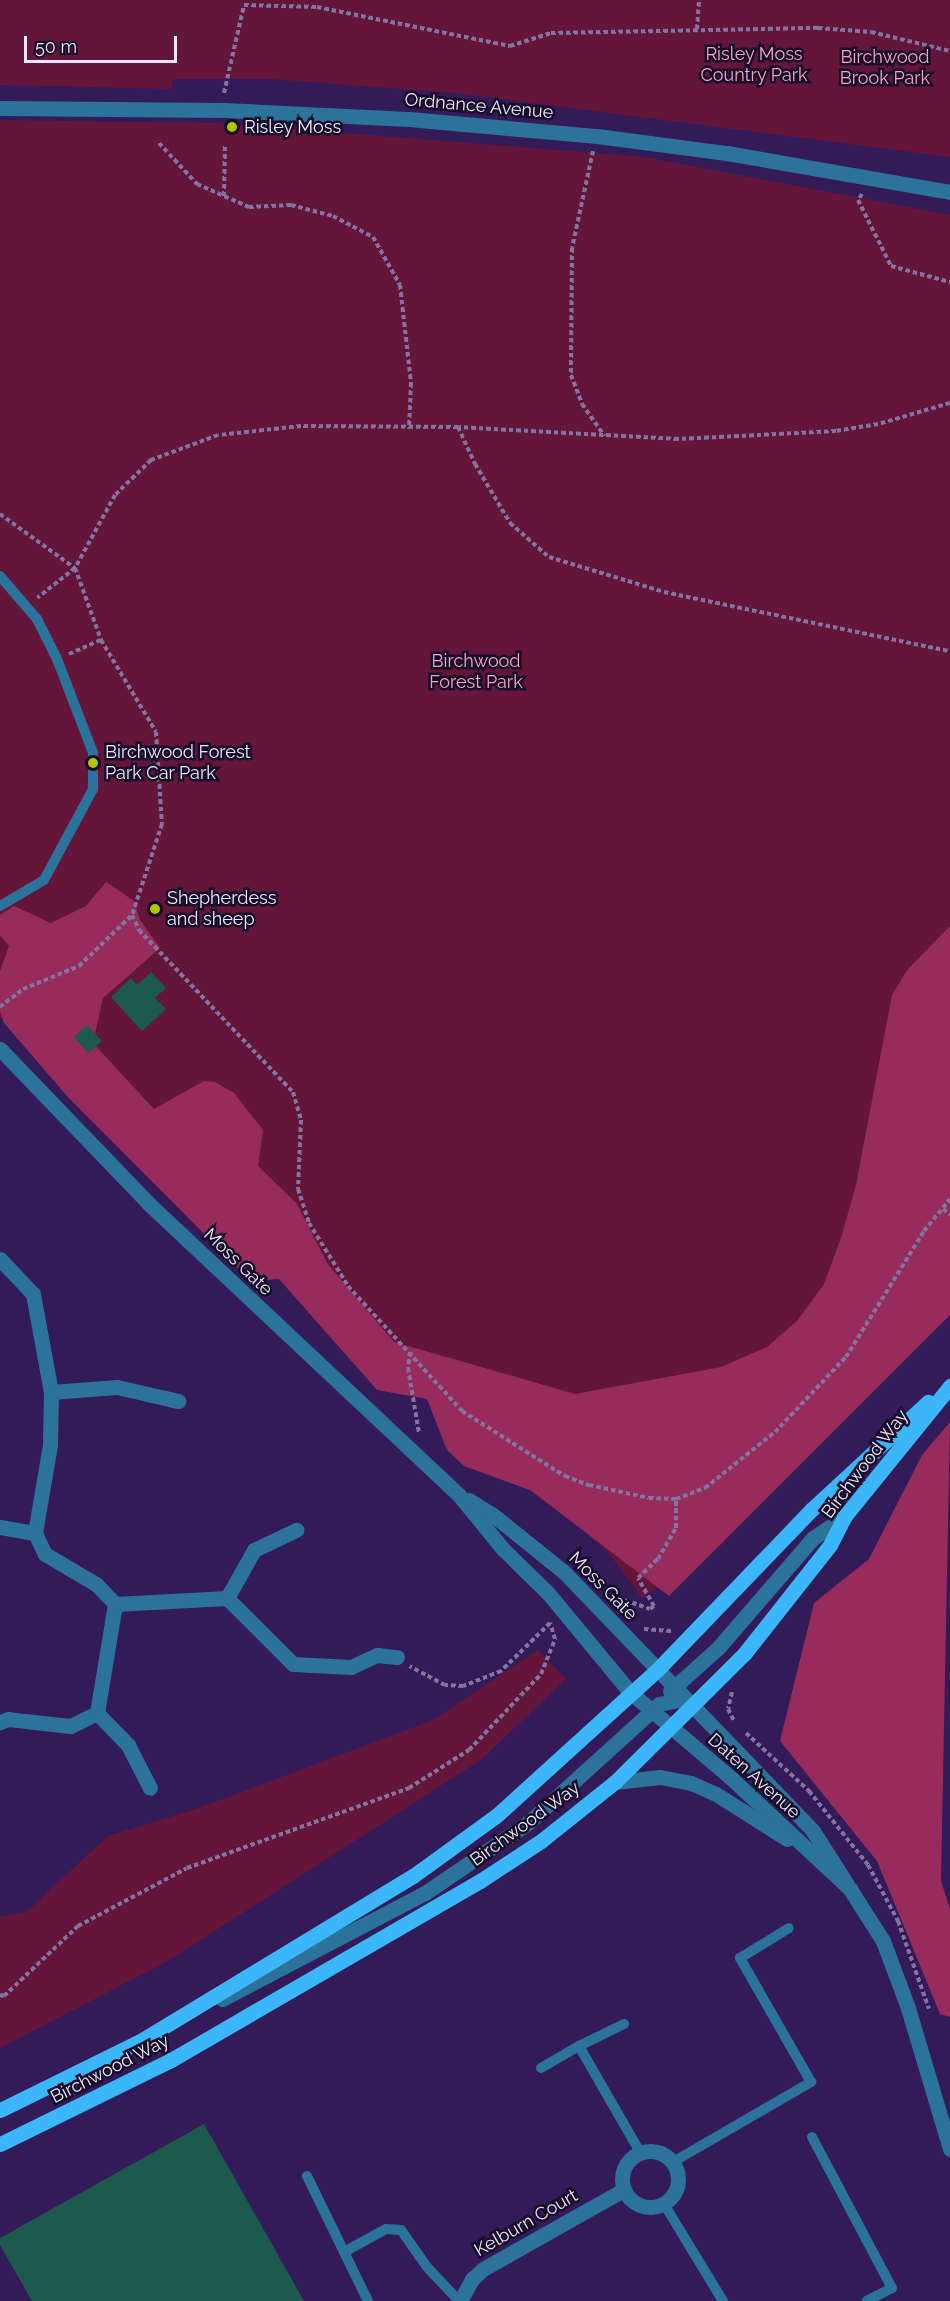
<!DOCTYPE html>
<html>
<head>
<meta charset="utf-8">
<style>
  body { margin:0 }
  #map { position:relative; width:950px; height:2301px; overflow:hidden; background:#331a59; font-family:Raleway,sans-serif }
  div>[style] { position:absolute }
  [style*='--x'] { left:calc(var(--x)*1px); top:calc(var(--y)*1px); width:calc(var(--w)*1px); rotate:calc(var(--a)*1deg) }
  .green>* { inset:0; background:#64153a }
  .forest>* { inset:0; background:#972c5c }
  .building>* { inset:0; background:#1d5a4e; transform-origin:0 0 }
  .path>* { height:4px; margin-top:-2px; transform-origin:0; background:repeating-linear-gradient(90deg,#8474a1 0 4.5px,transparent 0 7.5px) }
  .service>* { height:10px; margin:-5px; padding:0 5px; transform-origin:5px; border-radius:5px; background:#2c739b }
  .minor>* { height:15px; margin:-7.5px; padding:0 7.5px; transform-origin:7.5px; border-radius:7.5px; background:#2c739b }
  .minor>.ring { margin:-7.5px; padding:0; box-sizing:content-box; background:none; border:15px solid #2c739b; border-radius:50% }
  .tertiary>* { height:15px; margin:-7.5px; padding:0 7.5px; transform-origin:7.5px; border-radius:7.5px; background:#2c739b }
  .primary>* { height:15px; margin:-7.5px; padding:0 7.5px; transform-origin:7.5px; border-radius:7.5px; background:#3bb7f9 }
  .dots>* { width:16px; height:16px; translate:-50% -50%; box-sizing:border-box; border:3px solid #170d29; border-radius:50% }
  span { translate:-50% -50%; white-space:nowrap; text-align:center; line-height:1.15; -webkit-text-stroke:5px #170d29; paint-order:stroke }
  .park-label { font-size:18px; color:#f8a3c1 }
  .street-label { font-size:18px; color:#ece6fe }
  .poi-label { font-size:18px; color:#ece6fe }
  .left { translate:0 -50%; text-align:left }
  .scale { position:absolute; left:24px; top:36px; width:153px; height:27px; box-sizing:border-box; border:3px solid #ece6fe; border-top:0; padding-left:8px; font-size:18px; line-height:21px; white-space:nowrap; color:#ece6fe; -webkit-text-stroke:4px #170d29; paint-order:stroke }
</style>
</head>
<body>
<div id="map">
  <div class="green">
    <i style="clip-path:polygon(0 0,950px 0,950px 157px,454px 93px,270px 79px,173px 79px,171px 89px,0 85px)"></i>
    <i style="clip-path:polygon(0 120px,219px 123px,645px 157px,950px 215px,950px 1308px,766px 1492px,722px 1544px,642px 1598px,607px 1551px,0 1017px)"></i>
    <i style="clip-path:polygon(538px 1650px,566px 1679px,481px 1760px,168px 1961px,0 2048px,0 1917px,26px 1912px,108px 1836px,196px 1809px,433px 1720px)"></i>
  </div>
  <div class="forest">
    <i style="clip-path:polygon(106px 882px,134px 901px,140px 920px,160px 948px,103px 998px,93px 1043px,154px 1109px,204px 1081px,215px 1082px,234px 1093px,263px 1130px,258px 1166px,297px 1204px,327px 1263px,394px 1342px,575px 1394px,721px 1367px,767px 1347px,797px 1321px,824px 1284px,841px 1238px,856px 1185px,892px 995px,908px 969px,950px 926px,950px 1315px,669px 1596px,530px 1490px,464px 1466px,447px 1450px,427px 1399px,377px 1390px,279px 1279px,251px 1281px,67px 1096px,4px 1023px,0 1012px,0 971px,9px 946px,0 935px,0 915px,14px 906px,51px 923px,86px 906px)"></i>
    <i style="clip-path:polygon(950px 1422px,941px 1881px,950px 1909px,950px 2017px,940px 2014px,877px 1861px,780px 1741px,814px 1603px,869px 1559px,922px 1455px)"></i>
  </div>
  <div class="building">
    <i style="clip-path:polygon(151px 972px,166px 988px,155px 998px,166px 1009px,142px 1031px,111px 997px,131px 978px,137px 985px)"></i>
    <i style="left:87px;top:1025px;width:22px;height:18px;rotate:47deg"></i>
    <i style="clip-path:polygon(204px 2124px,304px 2301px,32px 2301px,0 2245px,0 2238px)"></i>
  </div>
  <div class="path">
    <i style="--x:697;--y:29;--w:29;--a:-86"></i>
    <i style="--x:224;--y:93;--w:90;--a:-77.2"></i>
    <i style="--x:244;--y:5;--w:73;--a:1.6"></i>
    <i style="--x:317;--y:7;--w:197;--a:11.4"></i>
    <i style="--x:510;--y:46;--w:43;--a:-17.6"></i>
    <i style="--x:551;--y:33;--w:267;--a:-1.1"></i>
    <i style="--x:818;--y:28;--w:53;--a:4.3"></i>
    <i style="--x:871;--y:32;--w:81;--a:13.5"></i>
    <i style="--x:159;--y:143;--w:56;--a:47.2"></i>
    <i style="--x:197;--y:184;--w:57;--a:23.9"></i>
    <i style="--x:249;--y:207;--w:42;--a:-2.7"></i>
    <i style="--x:291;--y:205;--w:43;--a:14.7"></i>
    <i style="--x:333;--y:216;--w:45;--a:27.7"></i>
    <i style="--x:373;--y:237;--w:55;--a:60.6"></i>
    <i style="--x:400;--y:285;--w:99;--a:83.6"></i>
    <i style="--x:411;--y:383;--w:46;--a:92.5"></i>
    <i style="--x:593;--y:151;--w:99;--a:102.2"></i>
    <i style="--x:572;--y:248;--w:127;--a:90.5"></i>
    <i style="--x:571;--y:375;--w:31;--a:69"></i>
    <i style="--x:582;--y:404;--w:39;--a:55"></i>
    <i style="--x:862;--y:194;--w:7;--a:124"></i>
    <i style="--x:858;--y:200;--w:74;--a:63.4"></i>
    <i style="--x:891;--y:266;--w:61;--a:15.2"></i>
    <i style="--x:224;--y:196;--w:52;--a:-88.9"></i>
    <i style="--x:950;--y:403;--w:75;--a:163.7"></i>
    <i style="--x:878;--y:424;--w:43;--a:170.5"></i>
    <i style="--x:836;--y:431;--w:158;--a:177.1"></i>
    <i style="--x:678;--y:439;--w:220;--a:-176.9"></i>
    <i style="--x:458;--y:427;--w:157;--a:-179.6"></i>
    <i style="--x:301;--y:426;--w:83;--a:173.8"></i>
    <i style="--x:218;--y:435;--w:72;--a:159.5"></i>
    <i style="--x:151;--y:460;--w:50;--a:135.8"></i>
    <i style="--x:115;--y:495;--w:83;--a:118.7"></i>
    <i style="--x:75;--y:568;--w:77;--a:70.1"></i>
    <i style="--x:101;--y:640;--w:107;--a:59.1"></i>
    <i style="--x:156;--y:732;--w:92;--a:86.3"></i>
    <i style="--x:162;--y:824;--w:96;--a:108.2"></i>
    <i style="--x:132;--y:915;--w:17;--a:65"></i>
    <i style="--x:139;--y:930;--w:224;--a:46.5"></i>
    <i style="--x:293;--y:1092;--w:29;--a:74"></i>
    <i style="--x:301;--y:1120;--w:69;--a:92.5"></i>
    <i style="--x:298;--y:1189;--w:36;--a:72"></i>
    <i style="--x:309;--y:1223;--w:74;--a:58.2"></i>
    <i style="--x:348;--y:1286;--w:169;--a:47.6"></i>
    <i style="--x:462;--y:1411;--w:122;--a:32.3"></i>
    <i style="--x:565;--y:1476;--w:26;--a:21"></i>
    <i style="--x:589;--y:1485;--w:61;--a:12.2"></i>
    <i style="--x:649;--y:1498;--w:27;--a:2"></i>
    <i style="--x:676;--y:1499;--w:31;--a:-21"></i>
    <i style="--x:705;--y:1488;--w:90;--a:-38.7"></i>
    <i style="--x:775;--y:1432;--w:103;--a:-46.6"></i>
    <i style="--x:846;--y:1357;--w:148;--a:-58.2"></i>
    <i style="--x:924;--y:1231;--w:41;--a:-50.9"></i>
    <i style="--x:458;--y:427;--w:41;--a:65.3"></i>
    <i style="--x:475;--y:464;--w:69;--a:59.3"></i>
    <i style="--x:510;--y:523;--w:52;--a:41.1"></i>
    <i style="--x:549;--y:557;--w:120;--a:16.9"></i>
    <i style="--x:664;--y:592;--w:292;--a:11.7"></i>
    <i style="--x:0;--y:514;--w:92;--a:35.8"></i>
    <i style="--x:75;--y:568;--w:48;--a:141.7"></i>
    <i style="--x:69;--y:654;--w:35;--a:-24"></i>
    <i style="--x:108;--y:753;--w:50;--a:0"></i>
    <i style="--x:0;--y:1007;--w:29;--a:-38"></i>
    <i style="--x:23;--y:989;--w:61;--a:-22.3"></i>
    <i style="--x:79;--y:966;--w:74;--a:-43.9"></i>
    <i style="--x:943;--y:1209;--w:9;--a:36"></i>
    <i style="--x:410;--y:1352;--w:16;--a:97"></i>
    <i style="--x:408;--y:1368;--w:66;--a:80.4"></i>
    <i style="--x:611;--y:1595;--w:41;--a:19.7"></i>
    <i style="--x:650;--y:1609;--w:5;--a:-37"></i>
    <i style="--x:654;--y:1606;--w:32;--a:-120"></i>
    <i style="--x:638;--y:1578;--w:28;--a:-44"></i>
    <i style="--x:658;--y:1559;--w:36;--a:-60"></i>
    <i style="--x:676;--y:1528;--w:29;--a:-90"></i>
    <i style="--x:644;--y:1629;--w:27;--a:4"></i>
    <i style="--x:732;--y:1692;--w:17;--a:103"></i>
    <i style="--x:728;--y:1709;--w:13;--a:63"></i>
    <i style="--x:746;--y:1733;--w:86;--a:42.6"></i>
    <i style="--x:809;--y:1791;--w:95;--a:51.4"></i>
    <i style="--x:868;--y:1865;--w:64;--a:61.8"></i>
    <i style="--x:898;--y:1921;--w:93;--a:70.6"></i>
    <i style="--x:0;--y:1995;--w:4;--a:14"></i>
    <i style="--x:4;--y:1996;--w:102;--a:-43.4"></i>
    <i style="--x:78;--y:1926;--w:123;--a:-28"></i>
    <i style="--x:187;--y:1868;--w:236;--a:-19.8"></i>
    <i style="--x:409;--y:1788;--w:71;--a:-32.3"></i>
    <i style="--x:469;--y:1750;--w:105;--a:-46.5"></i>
    <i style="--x:541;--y:1674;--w:38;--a:-68"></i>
    <i style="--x:555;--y:1639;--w:17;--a:-107"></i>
    <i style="--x:550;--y:1623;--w:69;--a:135.6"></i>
    <i style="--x:501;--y:1671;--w:41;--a:158.5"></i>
    <i style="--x:463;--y:1686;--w:18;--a:-177"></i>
    <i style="--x:445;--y:1685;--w:40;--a:-152"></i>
  </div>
  <div class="service">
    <i style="--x:0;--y:576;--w:57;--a:49.3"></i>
    <i style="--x:37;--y:619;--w:45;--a:63.4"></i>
    <i style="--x:57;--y:659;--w:101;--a:69"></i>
    <i style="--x:93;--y:753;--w:36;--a:90"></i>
    <i style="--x:93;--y:789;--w:103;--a:118.3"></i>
    <i style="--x:44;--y:880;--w:51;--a:149.4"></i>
    <i style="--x:624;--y:2024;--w:50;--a:153.9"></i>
    <i style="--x:579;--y:2046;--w:122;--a:60.1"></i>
    <i style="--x:541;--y:2068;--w:44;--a:-30.1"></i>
    <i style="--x:812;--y:2137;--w:171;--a:62.1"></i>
    <i style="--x:892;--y:2288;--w:28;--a:153"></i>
    <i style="--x:673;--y:2162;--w:160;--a:-30.1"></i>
    <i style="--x:811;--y:2082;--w:143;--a:-119.8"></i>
    <i style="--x:740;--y:1958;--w:57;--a:-31.5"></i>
    <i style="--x:307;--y:2176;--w:139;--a:64"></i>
    <i style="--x:664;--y:2204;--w:114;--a:58.7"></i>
    <i style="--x:344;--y:2252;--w:48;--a:-28.7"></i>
    <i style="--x:386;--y:2229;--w:15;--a:4"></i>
    <i style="--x:401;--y:2230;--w:45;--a:54.9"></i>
    <i style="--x:427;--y:2267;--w:47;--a:46.7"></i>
  </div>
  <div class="minor">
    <i style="--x:0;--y:1259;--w:48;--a:46.7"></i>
    <i style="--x:33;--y:1294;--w:100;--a:79.6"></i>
    <i style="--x:51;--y:1392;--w:53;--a:91.1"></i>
    <i style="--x:50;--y:1445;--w:89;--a:99.7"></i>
    <i style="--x:35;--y:1533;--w:23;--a:65"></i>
    <i style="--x:45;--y:1554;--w:59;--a:30.5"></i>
    <i style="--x:96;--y:1584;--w:28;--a:46"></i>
    <i style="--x:115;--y:1604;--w:110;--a:99.4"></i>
    <i style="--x:97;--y:1713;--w:30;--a:154"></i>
    <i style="--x:70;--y:1726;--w:62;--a:-173.6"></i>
    <i style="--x:8;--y:1719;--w:9;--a:159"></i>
    <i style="--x:51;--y:1392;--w:66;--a:-4.3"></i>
    <i style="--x:117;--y:1387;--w:63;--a:12.9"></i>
    <i style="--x:0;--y:1527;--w:36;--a:10"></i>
    <i style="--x:227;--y:1598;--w:93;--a:45"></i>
    <i style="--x:293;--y:1664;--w:58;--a:3"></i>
    <i style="--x:351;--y:1667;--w:29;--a:-25"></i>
    <i style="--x:377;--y:1655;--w:20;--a:6"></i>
    <i style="--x:115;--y:1604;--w:112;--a:-3.1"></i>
    <i style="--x:227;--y:1598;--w:55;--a:-60.6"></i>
    <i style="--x:254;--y:1550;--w:47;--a:-25.5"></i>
    <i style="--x:97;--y:1713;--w:45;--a:45.9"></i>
    <i style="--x:128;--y:1745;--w:48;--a:62.9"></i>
    <i class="ring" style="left:622px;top:2151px;width:41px;height:41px"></i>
    <i style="--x:460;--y:2301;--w:25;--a:-61"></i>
    <i style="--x:472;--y:2279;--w:15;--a:-42"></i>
    <i style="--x:483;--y:2269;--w:161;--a:-29.4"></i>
  </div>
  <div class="tertiary">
    <i style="--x:0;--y:108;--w:224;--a:0.5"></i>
    <i style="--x:224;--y:110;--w:185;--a:2.8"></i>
    <i style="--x:409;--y:119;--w:189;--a:5.2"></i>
    <i style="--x:597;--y:136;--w:131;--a:7.5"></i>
    <i style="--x:727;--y:153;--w:226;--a:9.9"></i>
    <i style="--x:0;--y:1049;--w:215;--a:46.1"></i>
    <i style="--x:149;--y:1204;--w:424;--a:43.2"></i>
    <i style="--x:458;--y:1494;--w:71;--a:50.7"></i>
    <i style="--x:503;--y:1549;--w:63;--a:44.4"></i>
    <i style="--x:548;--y:1593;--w:129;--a:50.4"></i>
    <i style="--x:630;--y:1692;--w:133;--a:40.4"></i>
    <i style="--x:731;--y:1778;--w:164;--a:43"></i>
    <i style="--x:469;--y:1500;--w:28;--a:32"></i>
    <i style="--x:493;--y:1515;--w:90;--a:38.7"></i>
    <i style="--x:563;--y:1571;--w:361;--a:46.1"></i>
    <i style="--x:813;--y:1831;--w:130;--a:57.5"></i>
    <i style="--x:883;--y:1941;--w:72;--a:69.5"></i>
    <i style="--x:908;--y:2008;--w:147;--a:73.4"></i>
    <i style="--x:670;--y:1691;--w:64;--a:-41.9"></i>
    <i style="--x:718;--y:1648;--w:145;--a:-49.2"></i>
    <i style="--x:813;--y:1538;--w:37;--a:-34"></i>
    <i style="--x:615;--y:1782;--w:45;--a:-6.3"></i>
    <i style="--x:660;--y:1777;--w:32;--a:11"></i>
    <i style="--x:691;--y:1783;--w:27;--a:24"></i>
    <i style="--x:716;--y:1794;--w:84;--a:32.4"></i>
    <i style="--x:222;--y:1999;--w:229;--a:-27.6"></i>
    <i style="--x:425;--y:1893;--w:126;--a:-34.3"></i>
    <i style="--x:529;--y:1822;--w:176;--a:-42.2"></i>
    <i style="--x:659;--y:1704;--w:19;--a:-12"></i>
    <i style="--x:678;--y:1700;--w:17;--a:17"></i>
  </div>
  <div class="primary">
    <i style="--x:0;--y:2110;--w:158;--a:-26.2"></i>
    <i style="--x:142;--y:2040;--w:317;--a:-31.2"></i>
    <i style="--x:413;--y:1876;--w:102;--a:-35.9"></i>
    <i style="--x:496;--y:1816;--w:219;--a:-42.2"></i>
    <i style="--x:658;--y:1669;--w:222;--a:-46.1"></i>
    <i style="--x:812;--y:1509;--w:158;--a:-42.7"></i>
    <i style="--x:0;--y:2144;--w:191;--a:-26.2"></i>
    <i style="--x:171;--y:2060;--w:357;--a:-30.1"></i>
    <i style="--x:480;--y:1881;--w:73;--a:-33.3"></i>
    <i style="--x:541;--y:1841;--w:95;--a:-38.6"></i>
    <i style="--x:615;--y:1782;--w:182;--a:-44.8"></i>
    <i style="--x:744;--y:1654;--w:139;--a:-51.7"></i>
    <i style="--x:830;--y:1545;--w:31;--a:-63"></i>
    <i style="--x:844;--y:1517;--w:169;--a:-51"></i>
  </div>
  <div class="dots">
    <i style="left:232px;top:127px;background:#b1c500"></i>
    <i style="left:93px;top:763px;background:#b1c500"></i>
    <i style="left:155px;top:909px;background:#b1c500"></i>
  </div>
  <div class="park-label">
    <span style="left:754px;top:65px">Risley Moss<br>Country Park</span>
    <span style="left:885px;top:68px">Birchwood<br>Brook Park</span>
    <span style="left:476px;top:672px">Birchwood<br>Forest Park</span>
  </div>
  <div class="street-label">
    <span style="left:479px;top:106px;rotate:5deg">Ordnance Avenue</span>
    <span style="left:238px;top:1262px;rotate:44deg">Moss Gate</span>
    <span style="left:865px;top:1464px;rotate:-53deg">Birchwood Way</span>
    <span style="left:603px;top:1586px;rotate:45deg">Moss Gate</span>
    <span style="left:754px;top:1776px;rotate:42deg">Daten Avenue</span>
    <span style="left:525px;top:1824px;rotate:-36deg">Birchwood Way</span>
    <span style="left:110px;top:2069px;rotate:-27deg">Birchwood Way</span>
    <span style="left:526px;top:2223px;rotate:-30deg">Kelburn Court</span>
  </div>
  <div class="poi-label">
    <span class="left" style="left:244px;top:127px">Risley Moss</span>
    <span class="left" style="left:105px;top:763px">Birchwood Forest<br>Park Car Park</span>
    <span class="left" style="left:167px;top:909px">Shepherdess<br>and sheep</span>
  </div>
  <div class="scale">50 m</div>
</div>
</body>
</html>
